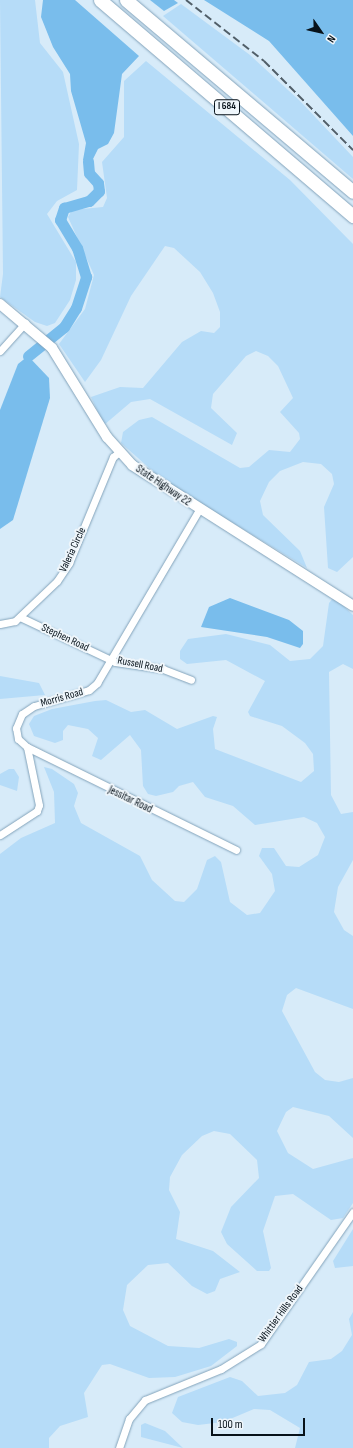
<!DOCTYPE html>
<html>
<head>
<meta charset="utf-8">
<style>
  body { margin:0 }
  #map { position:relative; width:353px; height:1448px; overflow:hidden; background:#d7ebf9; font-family:"Sofia Sans Condensed",sans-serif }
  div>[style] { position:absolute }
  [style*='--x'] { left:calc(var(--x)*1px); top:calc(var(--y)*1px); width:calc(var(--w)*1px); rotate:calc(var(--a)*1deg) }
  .green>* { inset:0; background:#b6dcf8 }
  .water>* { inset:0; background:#79bdec }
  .river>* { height:11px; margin:-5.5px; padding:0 5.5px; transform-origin:5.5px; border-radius:5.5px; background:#79bdec }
  .roads { filter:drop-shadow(0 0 1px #83a3ba) drop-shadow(0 0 1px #83a3ba) }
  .street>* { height:7px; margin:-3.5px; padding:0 3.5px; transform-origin:3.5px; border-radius:3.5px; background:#fff }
  .secondary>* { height:10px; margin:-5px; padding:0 5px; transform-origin:5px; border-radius:5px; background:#fff }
  .highway>* { height:13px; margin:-6.5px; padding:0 6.5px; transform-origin:6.5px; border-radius:6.5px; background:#fff }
  .rail>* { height:2px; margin-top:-1px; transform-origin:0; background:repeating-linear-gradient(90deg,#505e68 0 8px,transparent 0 12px) }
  span { translate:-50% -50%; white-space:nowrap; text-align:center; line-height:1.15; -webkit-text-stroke:4px #eff6fb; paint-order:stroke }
  .shield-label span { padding:1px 3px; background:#eff6fb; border:1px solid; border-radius:3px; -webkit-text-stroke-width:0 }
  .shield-label { font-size:10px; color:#07121a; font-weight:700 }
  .street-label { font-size:11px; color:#07121a }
  .north { position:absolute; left:301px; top:12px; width:40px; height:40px; -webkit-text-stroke:3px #eff6fb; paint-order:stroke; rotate:124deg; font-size:11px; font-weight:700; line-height:16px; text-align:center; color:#07121a }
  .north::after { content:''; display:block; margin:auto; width:14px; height:18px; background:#07121a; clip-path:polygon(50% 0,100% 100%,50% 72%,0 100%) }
  .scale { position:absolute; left:211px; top:1418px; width:94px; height:18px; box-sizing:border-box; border:2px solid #07121a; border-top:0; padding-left:5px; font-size:12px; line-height:14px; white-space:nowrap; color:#07121a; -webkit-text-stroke:3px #eff6fb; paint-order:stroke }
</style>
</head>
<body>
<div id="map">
  <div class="green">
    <i style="clip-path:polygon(0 0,35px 0,40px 43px,63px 72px,79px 144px,77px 190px,57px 201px,47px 214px,76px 262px,76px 280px,70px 300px,55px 323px,47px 326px,35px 322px,0 297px,3px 274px)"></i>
    <i style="clip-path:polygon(181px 4px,250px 55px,300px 101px,353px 157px,353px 179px,163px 16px)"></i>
    <i style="clip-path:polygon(146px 61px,290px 180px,353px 244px,353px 557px,337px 572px,328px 568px,324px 507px,334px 484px,332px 474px,321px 464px,303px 462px,280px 471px,269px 482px,260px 501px,263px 515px,300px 551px,307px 568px,164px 481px,121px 443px,123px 432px,139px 420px,152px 417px,240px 468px,249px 467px,269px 450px,290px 452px,300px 439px,299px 433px,280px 412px,293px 398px,278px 366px,268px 356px,256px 351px,246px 356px,213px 394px,211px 408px,237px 433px,232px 445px,150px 399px,131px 402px,104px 425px,91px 397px,120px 387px,143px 388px,182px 342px,201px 331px,214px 333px,220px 327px,220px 312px,213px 293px,200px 272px,174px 248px,165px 246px,131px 296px,101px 360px,85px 382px,59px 344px,85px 309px,94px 275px,68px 217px,72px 210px,103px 207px,107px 198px,102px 162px,124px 137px,124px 81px)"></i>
    <i style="clip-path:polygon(334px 597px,353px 615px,353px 669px,343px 664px,329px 672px,331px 795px,341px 814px,353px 812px,353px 860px,338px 887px,334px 912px,344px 930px,353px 936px,353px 1009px,296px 988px,287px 995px,282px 1011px,315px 1072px,325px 1080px,339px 1082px,353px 1078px,353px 1138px,329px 1116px,293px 1107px,286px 1112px,277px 1131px,288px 1153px,313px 1169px,353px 1158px,353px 1203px,343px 1218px,331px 1220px,293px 1194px,275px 1196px,263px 1231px,271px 1268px,269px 1271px,257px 1271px,227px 1244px,221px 1232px,231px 1207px,259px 1178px,257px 1160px,230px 1134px,214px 1131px,202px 1136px,182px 1155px,170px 1177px,169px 1190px,180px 1212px,176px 1239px,213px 1251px,240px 1272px,220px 1279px,215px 1291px,207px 1294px,192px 1286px,168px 1263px,148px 1265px,127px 1285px,123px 1310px,130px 1326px,168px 1346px,199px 1348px,229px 1339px,237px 1342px,237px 1346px,211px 1366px,175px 1377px,149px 1378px,110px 1364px,102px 1365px,84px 1393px,88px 1417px,60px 1426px,49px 1438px,49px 1448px,0 1448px,0 854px,21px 838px,55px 823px,54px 792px,44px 767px,52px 769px,74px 784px,78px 793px,74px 806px,81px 823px,140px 856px,152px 880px,175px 901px,184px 902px,197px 889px,207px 860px,215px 856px,221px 862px,230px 902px,247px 915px,260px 913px,275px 891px,272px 874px,259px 856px,262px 848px,274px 848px,286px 866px,299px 867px,318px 855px,325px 837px,317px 823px,304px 817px,255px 825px,233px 806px,205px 797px,193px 782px,179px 786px,173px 792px,156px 796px,148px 794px,143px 786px,141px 750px,130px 735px,101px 760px,92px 756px,98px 738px,88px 729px,68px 725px,63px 731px,63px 740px,55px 743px,34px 736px,29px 724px,34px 716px,52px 709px,95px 701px,106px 700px,131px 712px,145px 710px,177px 729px,213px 716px,217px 717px,213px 729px,215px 749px,301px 782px,314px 771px,313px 754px,305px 743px,282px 726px,250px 716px,248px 712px,265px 681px,226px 660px,187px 664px,180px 659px,180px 651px,188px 639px,226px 634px,270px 645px,290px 661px,310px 659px,323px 646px,329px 603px)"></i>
    <i style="clip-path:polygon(0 676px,39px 683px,45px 695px,0 699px)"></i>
    <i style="clip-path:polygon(9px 769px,14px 769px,19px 777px,17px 791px,0 785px,0 774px)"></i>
    <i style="clip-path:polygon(353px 1229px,353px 1266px,335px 1268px,333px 1261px)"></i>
    <i style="clip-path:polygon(353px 1312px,353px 1448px,295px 1448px,300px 1428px,270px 1410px,254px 1409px,223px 1422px,198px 1425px,182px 1422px,172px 1413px,178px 1397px,230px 1377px,242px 1381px,258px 1396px,285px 1393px,297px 1385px,309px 1362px,331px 1359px,342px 1351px,352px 1335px,349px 1319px)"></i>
    <i style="clip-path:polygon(145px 1423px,165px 1431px,183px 1448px,141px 1437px,141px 1425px)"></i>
  </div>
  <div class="water">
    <i style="clip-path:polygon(43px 0,75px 0,139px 56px,122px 74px,114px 133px,108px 144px,98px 149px,92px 161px,83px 160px,86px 143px,71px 91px,70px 74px,53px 47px,41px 17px)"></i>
    <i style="clip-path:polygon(150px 0,174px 0,178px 3px,164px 11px)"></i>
    <i style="clip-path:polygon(204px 0,353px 0,353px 136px,269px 41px)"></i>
    <i style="clip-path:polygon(28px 356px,49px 378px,50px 398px,13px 520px,0 529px,0 410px,18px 364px)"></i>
    <i style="clip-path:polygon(230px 598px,289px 620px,303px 631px,303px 644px,300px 648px,267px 637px,201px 627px,209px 607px)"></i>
  </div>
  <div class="river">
    <i style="--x:28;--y:356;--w:46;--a:-38.9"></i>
    <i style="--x:64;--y:327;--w:22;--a:-58"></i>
    <i style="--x:76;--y:308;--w:33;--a:-72"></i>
    <i style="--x:86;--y:277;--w:30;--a:-107"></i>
    <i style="--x:77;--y:248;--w:33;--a:-121"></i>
    <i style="--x:60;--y:220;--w:13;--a:-72"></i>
    <i style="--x:64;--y:208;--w:26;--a:-16"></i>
    <i style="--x:89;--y:201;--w:14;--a:-45"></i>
    <i style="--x:99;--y:191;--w:8;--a:-97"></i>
    <i style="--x:98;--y:183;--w:13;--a:-132"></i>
    <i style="--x:89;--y:173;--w:12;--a:-95"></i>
  </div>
  <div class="roads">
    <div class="street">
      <i style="--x:0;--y:351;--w:38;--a:-48"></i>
      <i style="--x:20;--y:617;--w:105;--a:25.3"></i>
      <i style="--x:115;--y:662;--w:49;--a:8.3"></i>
      <i style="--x:163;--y:669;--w:30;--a:21"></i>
      <i style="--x:0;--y:624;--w:15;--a:-11"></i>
      <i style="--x:15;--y:621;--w:58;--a:-43.6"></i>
      <i style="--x:57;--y:581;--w:22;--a:-56"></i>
      <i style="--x:69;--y:563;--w:115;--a:-67.5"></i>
      <i style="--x:113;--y:457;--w:8;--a:-40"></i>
      <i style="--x:27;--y:747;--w:233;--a:26.2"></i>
      <i style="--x:0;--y:835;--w:44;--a:-33"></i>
      <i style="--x:37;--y:811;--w:6;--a:-72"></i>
      <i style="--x:39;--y:805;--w:59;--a:-101.7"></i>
      <i style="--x:27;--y:747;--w:12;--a:-138"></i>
      <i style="--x:18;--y:739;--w:11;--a:-100"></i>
      <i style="--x:16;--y:728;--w:15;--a:-67"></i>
      <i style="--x:22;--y:714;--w:14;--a:-34"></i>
      <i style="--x:34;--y:706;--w:57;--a:-16.2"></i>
      <i style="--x:89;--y:690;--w:11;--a:-41"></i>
      <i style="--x:97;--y:683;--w:201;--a:-59.5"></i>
      <i style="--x:119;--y:1448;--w:31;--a:-71"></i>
      <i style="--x:129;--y:1419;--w:25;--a:-50"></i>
      <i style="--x:145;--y:1400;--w:82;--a:-22.2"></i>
      <i style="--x:221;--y:1369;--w:47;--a:-32"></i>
      <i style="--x:261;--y:1344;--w:161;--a:-55.1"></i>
    </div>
    <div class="secondary">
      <i style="--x:0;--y:304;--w:68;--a:40.2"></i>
      <i style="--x:52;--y:348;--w:105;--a:58.3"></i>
      <i style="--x:107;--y:437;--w:38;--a:48"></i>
      <i style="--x:132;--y:465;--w:262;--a:32.5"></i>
    </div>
    <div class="highway">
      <i style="--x:100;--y:0;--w:333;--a:40.5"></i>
      <i style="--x:126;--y:0;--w:297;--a:40.2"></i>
    </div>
  </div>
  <div class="rail">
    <i style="--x:186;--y:0;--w:99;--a:38"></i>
    <i style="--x:264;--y:61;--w:126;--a:45"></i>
  </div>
  <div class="shield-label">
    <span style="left:227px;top:107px">I 684</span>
  </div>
  <div class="street-label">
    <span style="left:163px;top:486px;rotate:34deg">State Highway 22</span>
    <span style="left:73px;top:550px;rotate:-65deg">Valeria Circle</span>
    <span style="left:65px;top:638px;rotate:25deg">Stephen Road</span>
    <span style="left:140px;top:665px;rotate:11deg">Russell Road</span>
    <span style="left:62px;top:698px;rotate:-16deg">Morris Road</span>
    <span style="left:130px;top:800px;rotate:26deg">Jessitar Road</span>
    <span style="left:281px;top:1314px;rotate:-54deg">Whittier Hills Road</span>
  </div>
  <div class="north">N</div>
  <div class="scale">100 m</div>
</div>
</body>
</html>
